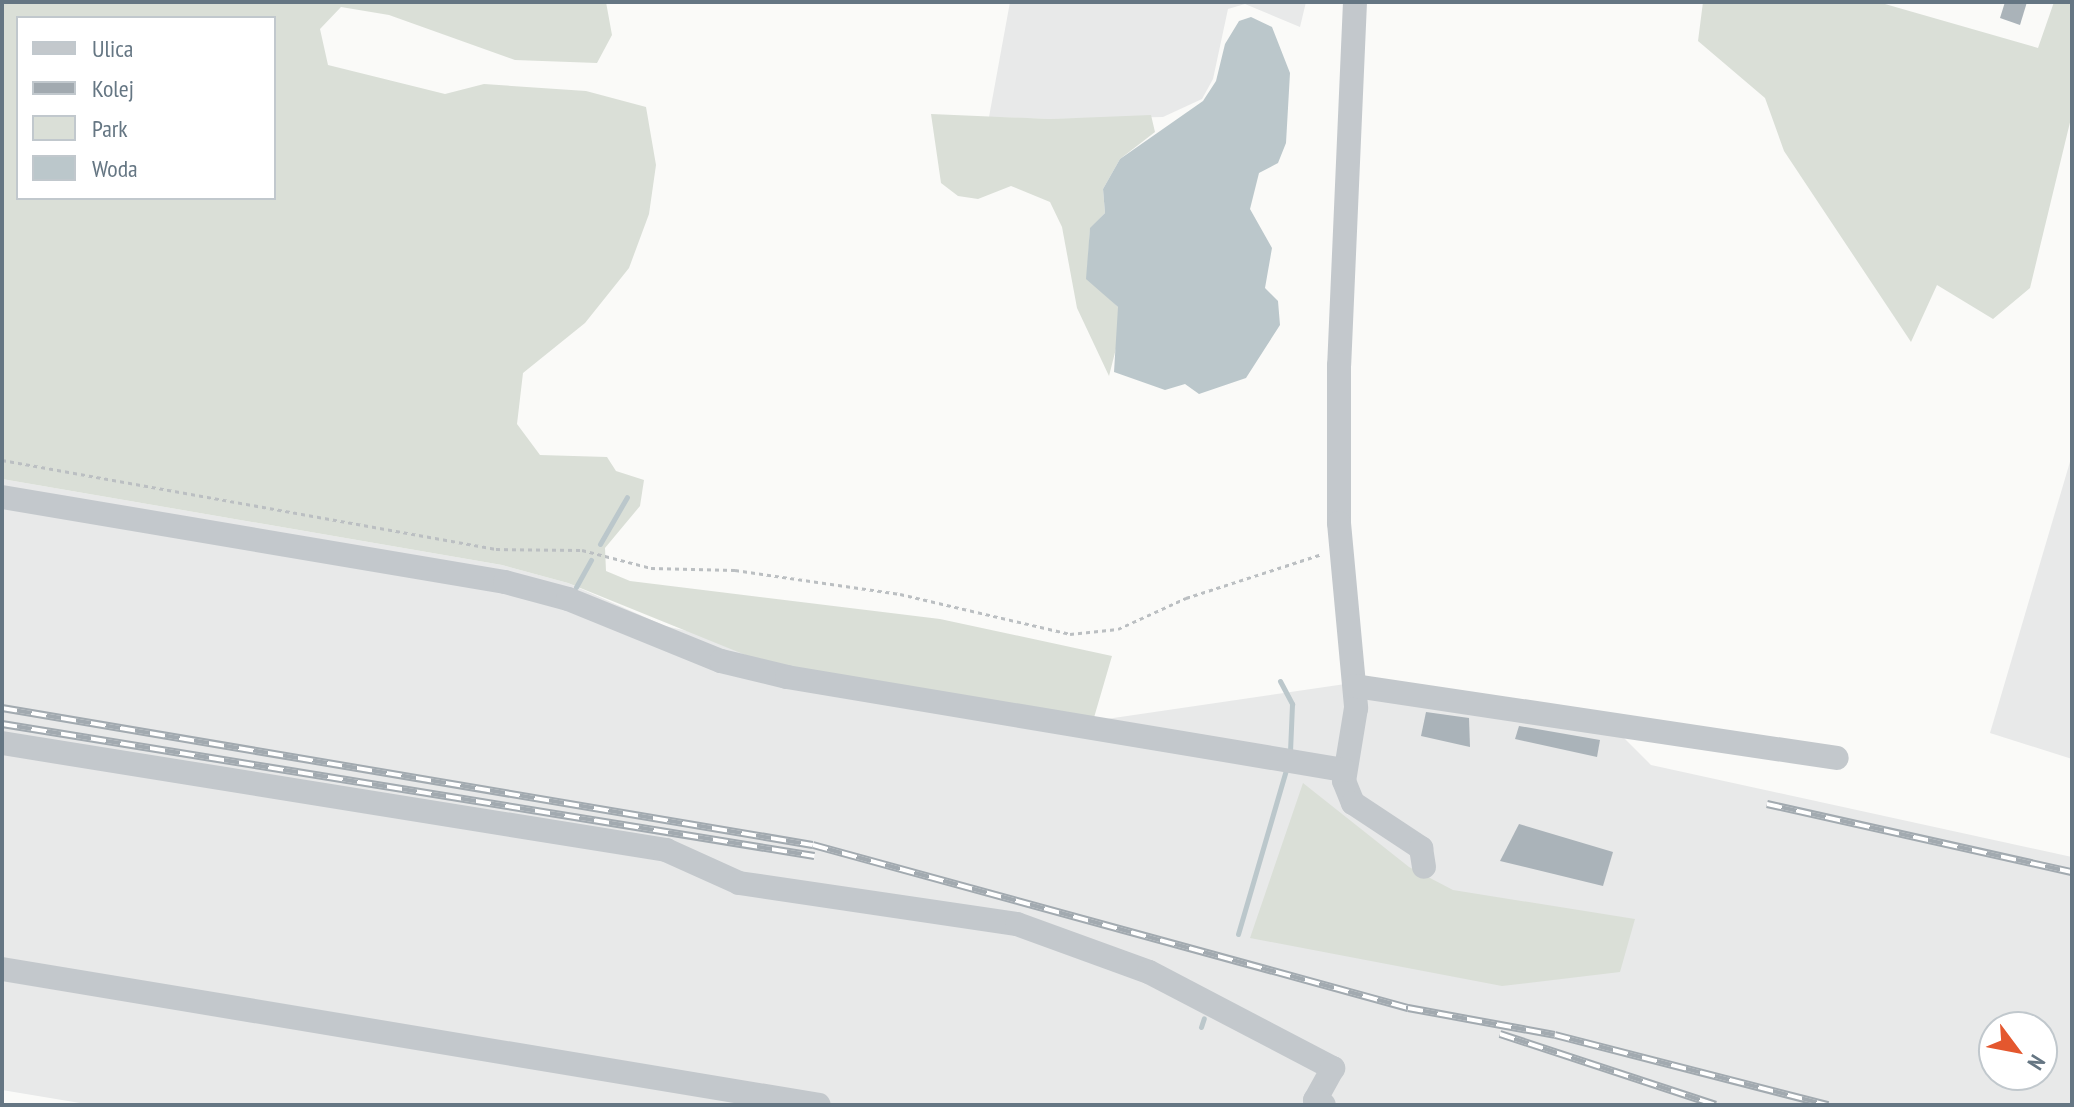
<!DOCTYPE html>
<html>
<head>
<meta charset="utf-8">
<style>
  body { margin:0 }
  #map { position:relative; width:2074px; height:1107px; overflow:hidden; background:#fafaf8; font-family:"PT Sans Narrow",sans-serif }
  div>[style] { position:absolute }
  [style*='--x'] { left:calc(var(--x)*1px); top:calc(var(--y)*1px); width:calc(var(--w)*1px); rotate:calc(var(--a)*1deg) }
  .built>* { inset:0; background:#e8e9e9 }
  .green>* { inset:0; background:#dadfd7 }
  .water>* { inset:0; background:#bbc7cb }
  .stream>* { height:5px; margin:-2.5px; padding:0 2.5px; transform-origin:2.5px; border-radius:2.5px; background:#bbc7cb }
  .building>* { inset:0; background:#aab3b9 }
  .path>* { height:3px; margin-top:-1.5px; transform-origin:0; background:repeating-linear-gradient(90deg,#bbbfc2 0 4px,transparent 0 8px) }
  .minor>* { height:24px; margin:-12px; padding:0 12px; transform-origin:12px; border-radius:12px; background:#c3c8cc }
  .rail>* { height:8px; margin-top:-4px; transform-origin:0; background:repeating-linear-gradient(90deg,#fff 0 15px,#a2aab0 0 30px); box-sizing:border-box; border-block:2px solid #a2aab0 }
  span { translate:-50% -50%; white-space:nowrap; text-align:center; line-height:1.15; -webkit-text-stroke:8px #fff; paint-order:stroke }
  .frame { position:absolute; inset:0; border:4px solid #657683; pointer-events:none }
  .legend { position:absolute; left:16px; top:16px; width:260px; height:184px; box-sizing:border-box; background:#fff; border:2px solid #c1c8cd; margin:0; padding:10px 14px; list-style:none; font-size:24px; color:#657683 }
  .legend li { display:flex; align-items:center; gap:16px; height:40px }
  .legend b { width:40px; border:2px solid #c1c8cd }
  .north { position:absolute; left:1978px; top:1011px; width:80px; height:80px; box-sizing:border-box; background:#fff; border:2px solid #c1c8cd; border-radius:50%; rotate:122deg; font-size:22px; font-weight:700; line-height:32px; text-align:center; color:#657683 }
  .north::after { content:''; display:block; margin:auto; width:28px; height:36px; background:#e4572e; clip-path:polygon(50% 0,100% 100%,50% 72%,0 100%) }
</style>
</head>
<body>
<div id="map">
  <div class="built">
    <i style="clip-path:polygon(1010px 2px,1306px 2px,1300px 27px,1245px 4px,1228px 9px,1213px 79px,1202px 99px,1163px 117px,1051px 119px,989px 117px)"></i>
    <i style="clip-path:polygon(2072px 455px,2072px 759px,1990px 733px)"></i>
    <i style="clip-path:polygon(evenodd,2px 479px,502px 565px,568px 583px,665px 626px,1093px 721px,1359px 682px,1603px 717px,1651px 765px,2072px 857px,2072px 1105px,92px 1105px,2px 1090px,2px 479px,1994px 1027px,2042px 1027px,2042px 1075px,1994px 1075px,1994px 1027px)"></i>
  </div>
  <div class="green">
    <i style="clip-path:polygon(evenodd,2px 2px,606px 2px,612px 35px,597px 63px,515px 60px,389px 15px,341px 7px,320px 29px,328px 65px,445px 94px,484px 84px,586px 91px,646px 107px,656px 165px,649px 214px,629px 268px,585px 323px,523px 373px,517px 424px,540px 455px,607px 457px,616px 471px,644px 480px,640px 506px,605px 548px,606px 571px,630px 581px,940px 619px,1112px 656px,1093px 721px,768px 664px,568px 583px,502px 565px,2px 479px,2px 2px,18px 18px,274px 18px,274px 198px,18px 198px,18px 18px)"></i>
    <i style="clip-path:polygon(1703px 2px,1878px 2px,2038px 48px,2054px 2px,2072px 2px,2072px 114px,2030px 288px,1993px 319px,1937px 285px,1911px 342px,1784px 151px,1765px 98px,1698px 41px)"></i>
    <i style="clip-path:polygon(931px 114px,1051px 119px,1151px 115px,1155px 132px,1120px 159px,1103px 189px,1105px 213px,1090px 229px,1087px 278px,1118px 307px,1120px 333px,1109px 376px,1077px 308px,1062px 227px,1050px 202px,1011px 186px,978px 199px,958px 196px,941px 183px)"></i>
    <i style="clip-path:polygon(1303px 783px,1409px 867px,1453px 890px,1635px 919px,1620px 972px,1502px 986px,1250px 938px)"></i>
  </div>
  <div class="water">
    <i style="clip-path:polygon(1251px 17px,1272px 27px,1290px 73px,1286px 143px,1278px 163px,1259px 173px,1250px 209px,1272px 248px,1265px 288px,1278px 301px,1280px 325px,1246px 378px,1199px 394px,1185px 384px,1165px 390px,1114px 372px,1118px 307px,1086px 279px,1090px 228px,1105px 213px,1103px 189px,1120px 159px,1203px 101px,1216px 81px,1225px 44px,1239px 21px)"></i>
  </div>
  <div class="stream">
    <i style="--x:600;--y:544;--w:54;--a:-60.1"></i>
    <i style="--x:576;--y:587;--w:31;--a:-61"></i>
    <i style="--x:1280;--y:681;--w:26;--a:62"></i>
    <i style="--x:1292;--y:704;--w:48;--a:92.4"></i>
    <i style="--x:1238;--y:934;--w:175;--a:-73.7"></i>
    <i style="--x:1201;--y:1027;--w:9;--a:-72"></i>
  </div>
  <div class="building">
    <i style="clip-path:polygon(2005px 2px,2027px 2px,2020px 25px,2000px 18px)"></i>
    <i style="clip-path:polygon(1426px 712px,1469px 718px,1470px 747px,1421px 736px)"></i>
    <i style="clip-path:polygon(1519px 726px,1600px 740px,1597px 757px,1515px 739px)"></i>
    <i style="clip-path:polygon(1519px 824px,1613px 852px,1603px 886px,1500px 861px)"></i>
  </div>
  <div class="path">
    <i style="--x:2;--y:460;--w:502;--a:10.21"></i>
    <i style="--x:496;--y:549;--w:86;--a:0.7"></i>
    <i style="--x:582;--y:550;--w:71;--a:14.6"></i>
    <i style="--x:651;--y:568;--w:84;--a:1.4"></i>
    <i style="--x:735;--y:570;--w:167;--a:8.3"></i>
    <i style="--x:900;--y:594;--w:175;--a:13.2"></i>
    <i style="--x:1070;--y:634;--w:48;--a:-5.9"></i>
    <i style="--x:1118;--y:629;--w:75;--a:-24.5"></i>
    <i style="--x:1186;--y:598;--w:143;--a:-17.9"></i>
  </div>
  <div class="minor">
    <i style="--x:1355;--y:2;--w:363;--a:92.5"></i>
    <i style="--x:1339;--y:365;--w:158;--a:90"></i>
    <i style="--x:1339;--y:523;--w:186;--a:84.7"></i>
    <i style="--x:1356;--y:708;--w:74;--a:99.3"></i>
    <i style="--x:1344;--y:781;--w:24;--a:68"></i>
    <i style="--x:1353;--y:803;--w:82;--a:33.5"></i>
    <i style="--x:1421;--y:848;--w:19;--a:81"></i>
    <i style="--x:2;--y:497;--w:510;--a:9.59"></i>
    <i style="--x:505;--y:582;--w:65;--a:15.1"></i>
    <i style="--x:568;--y:599;--w:165;--a:22.1"></i>
    <i style="--x:721;--y:661;--w:68;--a:13.6"></i>
    <i style="--x:787;--y:677;--w:565;--a:9.48"></i>
    <i style="--x:1355;--y:686;--w:487;--a:8.5"></i>
    <i style="--x:2;--y:743;--w:673;--a:9.15"></i>
    <i style="--x:666;--y:850;--w:80;--a:24.3"></i>
    <i style="--x:739;--y:883;--w:281;--a:8.4"></i>
    <i style="--x:1017;--y:924;--w:140;--a:20"></i>
    <i style="--x:1149;--y:972;--w:208;--a:27.6"></i>
    <i style="--x:1333;--y:1068;--w:37;--a:119"></i>
    <i style="--x:1315;--y:1100;--w:10;--a:29"></i>
    <i style="--x:2;--y:969;--w:828;--a:9.45"></i>
  </div>
  <div class="rail">
    <i style="--x:2;--y:708;--w:822;--a:9.59"></i>
    <i style="--x:813;--y:845;--w:617;--a:15.32"></i>
    <i style="--x:1408;--y:1008;--w:149;--a:10.4"></i>
    <i style="--x:1555;--y:1035;--w:282;--a:14.4"></i>
    <i style="--x:2;--y:724;--w:823;--a:9.23"></i>
    <i style="--x:1767;--y:804;--w:312;--a:12.6"></i>
    <i style="--x:1500;--y:1034;--w:227;--a:18.2"></i>
  </div>
  <div class="frame"></div>
  <ul class="legend">
  <li><b style="height:10px;background:#c3c8cc"></b>Ulica</li>
  <li><b style="height:10px;background:#a2aab0"></b>Kolej</li>
  <li><b style="height:22px;background:#dadfd7"></b>Park</li>
  <li><b style="height:22px;background:#bbc7cb"></b>Woda</li>
  </ul>
  <div class="north">N</div>
</div>
</body>
</html>
